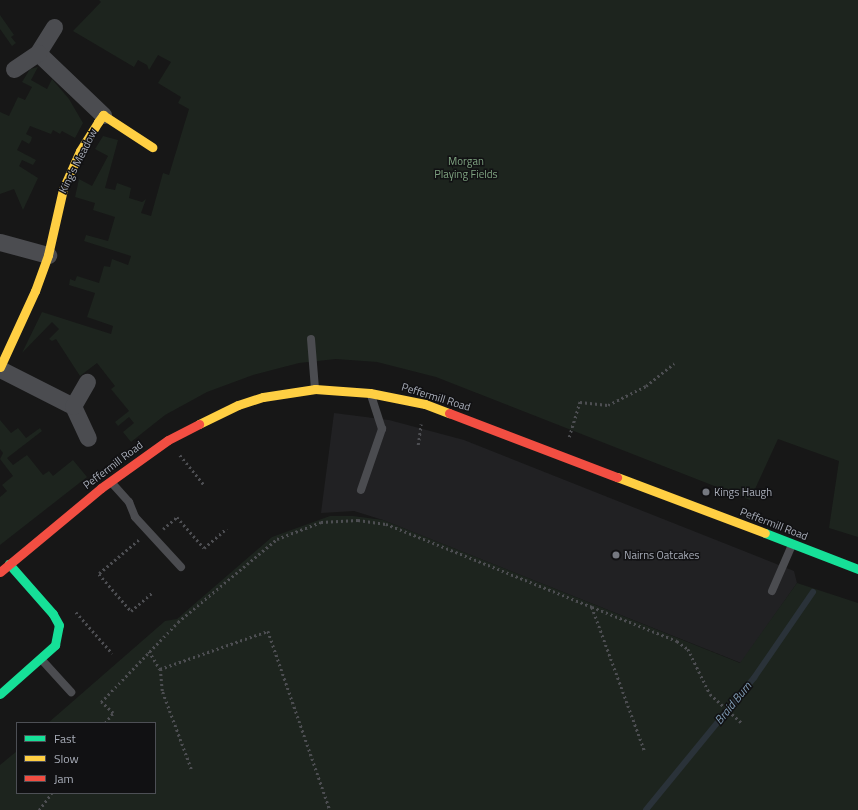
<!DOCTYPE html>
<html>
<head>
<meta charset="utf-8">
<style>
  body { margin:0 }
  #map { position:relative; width:858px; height:810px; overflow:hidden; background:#171717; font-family:"Titillium Web",sans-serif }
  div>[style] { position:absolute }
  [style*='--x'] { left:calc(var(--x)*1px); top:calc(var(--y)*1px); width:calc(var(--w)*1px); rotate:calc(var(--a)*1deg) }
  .built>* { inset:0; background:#212123 }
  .green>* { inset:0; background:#1d241e }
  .stream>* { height:5.5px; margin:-2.75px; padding:0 2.75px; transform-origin:2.75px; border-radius:2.75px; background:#2a3239 }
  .path>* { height:2.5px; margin-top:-1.25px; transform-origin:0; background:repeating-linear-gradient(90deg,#4d4e52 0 2px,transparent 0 5px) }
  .lane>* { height:8px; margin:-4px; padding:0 4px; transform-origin:4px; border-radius:4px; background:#4b4c50 }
  .street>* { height:17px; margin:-8.5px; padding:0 8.5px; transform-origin:8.5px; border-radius:8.5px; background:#4b4c50 }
  .fast>* { height:9px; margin:-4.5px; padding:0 4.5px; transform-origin:4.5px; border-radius:4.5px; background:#16e098 }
  .slow>* { height:9px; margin:-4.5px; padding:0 4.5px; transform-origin:4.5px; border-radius:4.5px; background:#ffcf43 }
  .jam>* { height:9px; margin:-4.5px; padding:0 4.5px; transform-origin:4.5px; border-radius:4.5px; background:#f24e42 }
  .dots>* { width:11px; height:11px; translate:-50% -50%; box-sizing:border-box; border:2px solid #111113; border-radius:50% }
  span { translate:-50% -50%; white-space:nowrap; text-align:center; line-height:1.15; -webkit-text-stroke:3px #111113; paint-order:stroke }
  .street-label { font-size:11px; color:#a8adb8 }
  .park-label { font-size:11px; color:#7fa381 }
  .poi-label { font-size:11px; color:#a8adb8 }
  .left { translate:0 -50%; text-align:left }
  .water-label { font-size:12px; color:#7f9bb3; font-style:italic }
  .legend { position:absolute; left:16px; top:722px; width:140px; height:72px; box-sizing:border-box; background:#111113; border:1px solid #4d4f55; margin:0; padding:5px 7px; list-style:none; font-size:12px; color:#a8adb8 }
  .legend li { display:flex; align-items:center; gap:8px; height:20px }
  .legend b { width:20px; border:1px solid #4d4f55 }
</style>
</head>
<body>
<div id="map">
  <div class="built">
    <i style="clip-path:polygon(334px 413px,389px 420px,464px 440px,794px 571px,797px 583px,741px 663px,383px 520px,354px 511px,321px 513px)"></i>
  </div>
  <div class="green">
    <i style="clip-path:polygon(99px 0,858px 0,858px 537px,829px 528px,839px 461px,778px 439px,750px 500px,436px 377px,377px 362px,336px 359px,299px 363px,253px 375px,207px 392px,165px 415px,131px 442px,123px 432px,134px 423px,129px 417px,118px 426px,115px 422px,129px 411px,111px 389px,115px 386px,97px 363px,80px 376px,56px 339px,52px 341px,49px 339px,59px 329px,52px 322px,22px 353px,42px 312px,111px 334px,113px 326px,87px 317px,95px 293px,69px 285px,70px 279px,75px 281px,77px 276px,99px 283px,104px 266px,110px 267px,112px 259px,128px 265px,131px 256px,84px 241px,86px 235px,108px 241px,115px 217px,93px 210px,95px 203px,75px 197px,79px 179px,92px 186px,108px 156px,95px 149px,103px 136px,118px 140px,105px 188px,115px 190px,117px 183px,131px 188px,129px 198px,142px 202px,146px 199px,141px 213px,151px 216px,163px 173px,169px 175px,189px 109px,178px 103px,181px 97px,158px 83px,171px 62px,158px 55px,149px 70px,147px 65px,138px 60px,134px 67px,73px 31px,101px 2px)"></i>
    <i style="clip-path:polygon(0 15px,14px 35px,11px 37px,16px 43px,12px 46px,0 29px)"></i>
    <i style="clip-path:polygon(38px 67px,31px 80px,47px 89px,52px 79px,69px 99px,83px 123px,75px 138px,62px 131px,60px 134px,53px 130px,51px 134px,30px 126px,26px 134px,32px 137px,31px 141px,29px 144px,22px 140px,17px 150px,36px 160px,33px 165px,22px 160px,19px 166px,38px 178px,23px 210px,14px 189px,0 194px,0 112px,9px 116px,18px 97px,25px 100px,32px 87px,22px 82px,30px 69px)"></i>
    <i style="clip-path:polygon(0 420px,11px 433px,18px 428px,26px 438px,40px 428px,42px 431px,7px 458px,13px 465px,27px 455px,43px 475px,49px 471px,53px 476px,73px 460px,87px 477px,0 545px,0 497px,7px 491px,2px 485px,13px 476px,0 459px,3px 453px,0 449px)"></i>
    <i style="clip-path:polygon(330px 516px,353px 516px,383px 520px,740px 663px,797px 583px,858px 603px,858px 810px,0 810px,0 765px,17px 751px,17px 793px,155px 793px,155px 723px,48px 723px,165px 621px,177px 619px,272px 537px)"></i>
  </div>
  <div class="stream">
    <i style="--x:646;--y:810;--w:171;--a:-50.7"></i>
    <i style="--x:754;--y:678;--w:104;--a:-55.5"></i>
  </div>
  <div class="path">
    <i style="--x:569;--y:437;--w:37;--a:-73"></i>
    <i style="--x:580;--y:402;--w:28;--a:6"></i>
    <i style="--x:608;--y:405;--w:42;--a:-26.6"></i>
    <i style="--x:646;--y:386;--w:36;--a:-39"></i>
    <i style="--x:418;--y:445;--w:21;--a:-82"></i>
    <i style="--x:180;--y:455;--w:38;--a:51"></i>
    <i style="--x:163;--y:529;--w:18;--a:-41"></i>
    <i style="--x:177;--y:517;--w:41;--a:48.9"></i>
    <i style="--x:204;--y:548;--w:30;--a:-41"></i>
    <i style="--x:139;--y:540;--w:52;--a:139.6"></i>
    <i style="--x:99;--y:574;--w:49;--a:49.1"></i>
    <i style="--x:131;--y:611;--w:28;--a:-41"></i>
    <i style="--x:592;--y:607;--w:92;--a:21.8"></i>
    <i style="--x:677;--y:641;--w:14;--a:36"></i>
    <i style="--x:688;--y:649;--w:50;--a:63.9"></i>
    <i style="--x:710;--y:694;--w:43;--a:42.2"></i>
    <i style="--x:76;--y:612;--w:55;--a:48.7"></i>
    <i style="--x:149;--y:651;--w:21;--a:59"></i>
    <i style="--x:105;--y:723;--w:13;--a:-51"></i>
    <i style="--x:113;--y:713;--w:16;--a:-137"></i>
    <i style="--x:101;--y:702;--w:111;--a:-46.1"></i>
    <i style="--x:178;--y:622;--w:129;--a:-40"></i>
    <i style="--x:277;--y:539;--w:47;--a:-21.1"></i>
    <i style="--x:321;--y:522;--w:37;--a:-3"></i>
    <i style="--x:358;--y:520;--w:28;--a:8"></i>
    <i style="--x:386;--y:524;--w:222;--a:21.9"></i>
    <i style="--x:592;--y:607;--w:154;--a:69.9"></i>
    <i style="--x:191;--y:769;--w:83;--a:-110.4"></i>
    <i style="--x:162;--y:691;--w:22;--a:-95"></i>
    <i style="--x:160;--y:669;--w:114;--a:-19.4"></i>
    <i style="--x:268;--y:631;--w:189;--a:70.9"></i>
    <i style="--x:39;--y:810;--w:21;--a:-53"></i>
  </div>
  <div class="lane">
    <i style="--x:311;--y:339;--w:50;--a:85.4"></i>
    <i style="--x:111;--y:482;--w:27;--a:48"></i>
    <i style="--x:129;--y:502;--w:16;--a:68"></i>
    <i style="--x:135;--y:517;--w:68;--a:47.4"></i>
    <i style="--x:361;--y:490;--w:65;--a:-71"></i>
    <i style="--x:382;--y:429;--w:36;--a:-108"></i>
    <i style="--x:772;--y:591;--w:50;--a:-66.5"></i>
    <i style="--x:41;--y:659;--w:45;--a:47.7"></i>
  </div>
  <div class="street">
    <i style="--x:54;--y:27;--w:31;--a:122"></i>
    <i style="--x:38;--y:53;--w:90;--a:43.6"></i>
    <i style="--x:14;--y:69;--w:29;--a:-34"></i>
    <i style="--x:0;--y:242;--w:50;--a:15.2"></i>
    <i style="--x:0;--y:369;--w:82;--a:26.9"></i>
    <i style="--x:73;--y:406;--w:35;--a:65"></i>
    <i style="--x:73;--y:406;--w:28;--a:-60"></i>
  </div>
  <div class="fast">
    <i style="--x:765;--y:533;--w:100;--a:21.2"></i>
    <i style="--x:0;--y:694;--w:74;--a:-41.7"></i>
    <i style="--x:55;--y:645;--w:20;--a:-79"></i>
    <i style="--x:59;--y:625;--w:13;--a:-119"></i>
    <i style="--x:53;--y:614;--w:67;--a:-131.3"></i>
  </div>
  <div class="slow">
    <i style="--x:0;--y:367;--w:84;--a:-65.3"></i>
    <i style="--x:35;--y:291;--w:38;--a:-70"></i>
    <i style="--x:48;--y:255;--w:68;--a:-77.2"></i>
    <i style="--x:63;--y:189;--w:42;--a:-65.9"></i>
    <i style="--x:80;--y:151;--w:34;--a:-58"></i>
    <i style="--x:98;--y:122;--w:9;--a:-54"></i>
    <i style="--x:103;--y:115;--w:59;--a:33.1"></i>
    <i style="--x:199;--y:424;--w:43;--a:-26"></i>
    <i style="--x:238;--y:405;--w:26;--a:-18"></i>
    <i style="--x:263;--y:397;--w:53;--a:-8.7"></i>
    <i style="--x:315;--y:389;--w:55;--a:4.2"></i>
    <i style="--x:370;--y:393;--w:56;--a:11.3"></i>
    <i style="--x:425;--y:404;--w:26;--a:21"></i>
    <i style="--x:617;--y:477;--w:158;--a:20.7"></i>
  </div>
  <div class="jam">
    <i style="--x:449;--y:413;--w:180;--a:20.9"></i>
    <i style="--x:0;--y:572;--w:131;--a:-39.7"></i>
    <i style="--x:101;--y:488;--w:82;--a:-35.6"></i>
    <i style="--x:168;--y:440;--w:35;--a:-27"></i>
  </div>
  <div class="dots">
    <i style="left:706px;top:492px;background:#757880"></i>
    <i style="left:616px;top:555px;background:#757880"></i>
  </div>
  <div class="street-label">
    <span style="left:78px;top:161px;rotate:-63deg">King's Meadow</span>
    <span style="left:436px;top:397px;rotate:17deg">Peffermill Road</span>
    <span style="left:113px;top:465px;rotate:-37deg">Peffermill Road</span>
    <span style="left:774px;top:524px;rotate:21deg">Peffermill Road</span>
  </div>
  <div class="park-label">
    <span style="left:466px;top:168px">Morgan<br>Playing Fields</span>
  </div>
  <div class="poi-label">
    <span class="left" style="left:714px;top:492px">Kings Haugh</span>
    <span class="left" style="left:624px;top:555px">Nairns Oatcakes</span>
  </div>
  <div class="water-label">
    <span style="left:733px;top:703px;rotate:-51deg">Braid Burn</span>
  </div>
  <ul class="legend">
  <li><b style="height:5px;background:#16e098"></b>Fast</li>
  <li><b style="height:5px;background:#ffcf43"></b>Slow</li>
  <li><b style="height:5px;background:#f24e42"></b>Jam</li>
  </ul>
</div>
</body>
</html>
